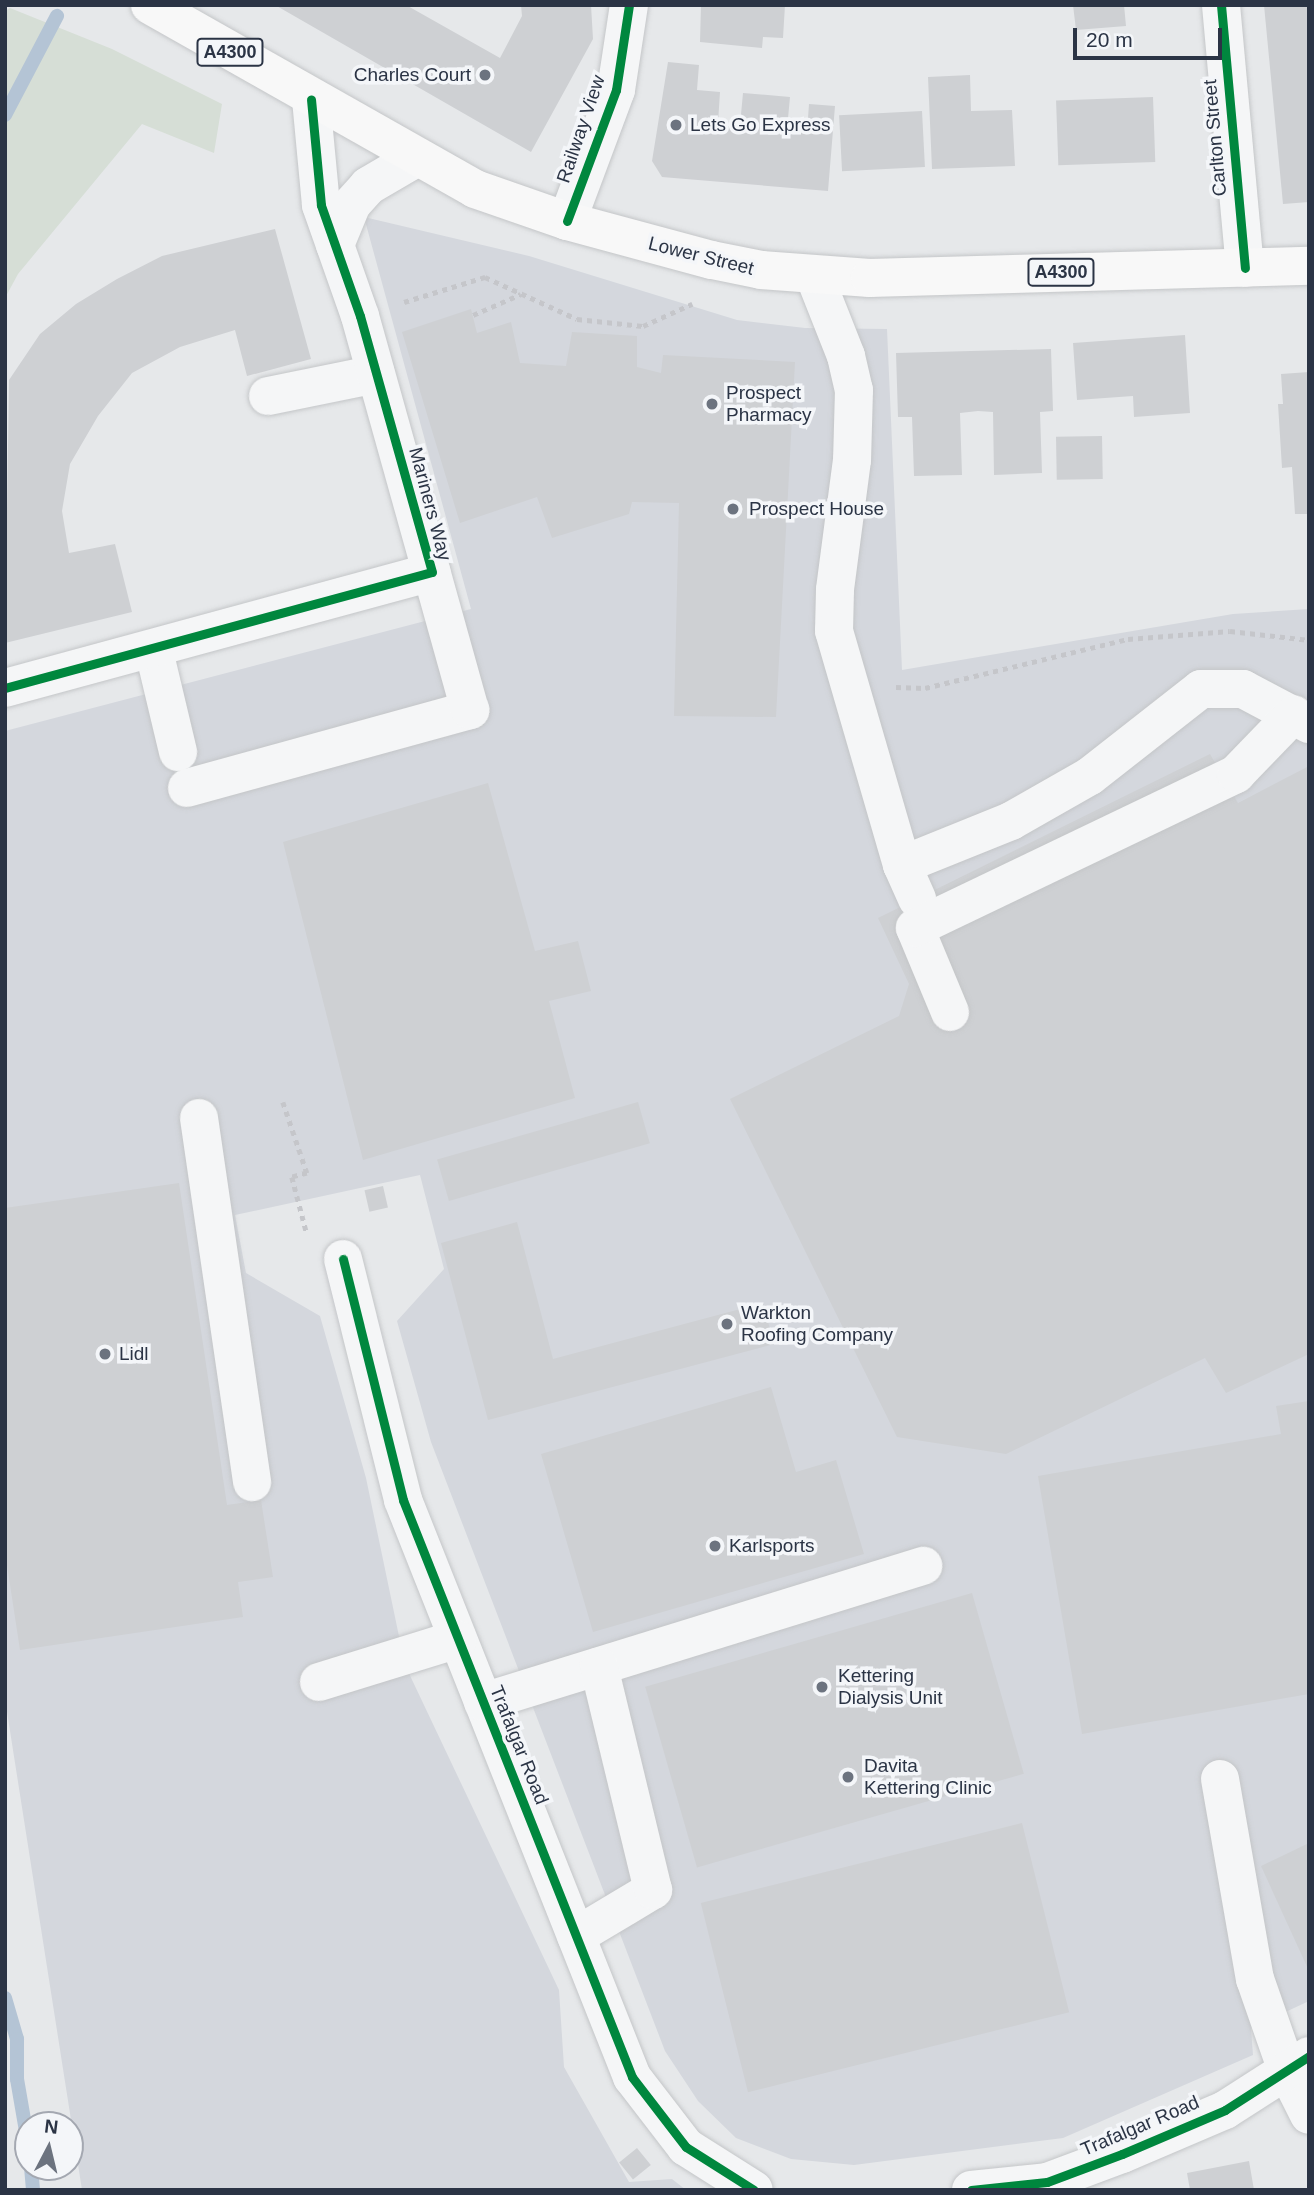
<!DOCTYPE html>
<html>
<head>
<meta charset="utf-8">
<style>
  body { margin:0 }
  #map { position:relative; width:1314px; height:2195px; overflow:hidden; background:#e6e8ea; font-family:Arial,sans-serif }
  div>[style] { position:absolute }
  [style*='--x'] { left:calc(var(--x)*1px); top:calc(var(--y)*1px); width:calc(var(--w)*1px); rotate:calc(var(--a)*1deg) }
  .built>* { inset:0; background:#d4d7dd }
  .green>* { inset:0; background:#d6ded6 }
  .stream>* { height:14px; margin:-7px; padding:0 7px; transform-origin:7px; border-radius:7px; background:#b4c4d5 }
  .building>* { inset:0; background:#ced0d3; transform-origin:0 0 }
  .path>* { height:4.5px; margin-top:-2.25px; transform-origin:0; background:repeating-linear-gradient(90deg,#c5c6ca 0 5px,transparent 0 10px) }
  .roads { filter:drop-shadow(0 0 2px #c4c6c8) drop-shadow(0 0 2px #c4c6c8) }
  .minor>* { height:38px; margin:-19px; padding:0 19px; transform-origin:19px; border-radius:19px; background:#f5f6f7 }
  .major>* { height:38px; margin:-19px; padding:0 19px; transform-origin:19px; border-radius:19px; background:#f8f8f8 }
  .cycleway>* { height:9px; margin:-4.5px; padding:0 4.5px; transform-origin:4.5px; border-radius:4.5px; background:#00873e }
  .dots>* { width:19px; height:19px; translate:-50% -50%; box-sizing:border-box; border:4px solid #f4f6f9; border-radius:50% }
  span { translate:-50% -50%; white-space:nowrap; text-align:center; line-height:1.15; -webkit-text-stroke:7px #f4f6f9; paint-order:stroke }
  .shield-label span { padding:2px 5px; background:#f4f6f9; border:2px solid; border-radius:5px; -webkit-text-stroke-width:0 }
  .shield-label { font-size:18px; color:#2b3445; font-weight:700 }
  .poi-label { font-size:19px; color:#2b3445 }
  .right { translate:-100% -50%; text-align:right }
  .left { translate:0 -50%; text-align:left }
  .street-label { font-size:19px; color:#2b3445 }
  .frame { position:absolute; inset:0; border:7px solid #2b3445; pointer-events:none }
  .north { position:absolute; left:14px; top:2111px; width:70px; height:70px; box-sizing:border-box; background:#f4f6f9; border:2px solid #a4a8b1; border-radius:50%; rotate:7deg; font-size:19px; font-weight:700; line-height:28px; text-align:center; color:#2b3445 }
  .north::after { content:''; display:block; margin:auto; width:24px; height:32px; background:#6c737f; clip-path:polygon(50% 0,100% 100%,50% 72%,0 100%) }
  .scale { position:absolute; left:1073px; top:28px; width:149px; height:32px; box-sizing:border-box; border:4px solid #2b3445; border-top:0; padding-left:9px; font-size:21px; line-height:24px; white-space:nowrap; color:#2b3445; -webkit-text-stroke:5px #f4f6f9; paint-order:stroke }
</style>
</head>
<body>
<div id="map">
  <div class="built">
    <i style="clip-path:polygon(364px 217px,529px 256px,737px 320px,805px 328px,887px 329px,902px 670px,1233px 614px,1309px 609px,1309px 2001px,1251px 2028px,1253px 2055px,1063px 2138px,854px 2165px,791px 2159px,736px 2138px,698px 2101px,665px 2051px,431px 1442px,397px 1321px,444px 1269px,420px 1175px,235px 1215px,246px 1273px,320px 1316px,366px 1478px,405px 1665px,559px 1990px,564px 2067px,629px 2182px,672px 2179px,686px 2190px,82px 2190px,5px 1699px,5px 731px,471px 609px)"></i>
  </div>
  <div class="green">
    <i style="clip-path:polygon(10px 8px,112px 49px,222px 104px,214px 153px,142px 124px,18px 274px,5px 298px,5px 11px)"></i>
  </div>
  <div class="stream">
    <i style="--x:5;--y:115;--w:112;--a:-62.3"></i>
    <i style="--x:5;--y:1998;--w:43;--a:73.7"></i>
    <i style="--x:17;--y:2039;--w:40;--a:90"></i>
    <i style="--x:17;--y:2079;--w:65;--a:80.2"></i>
    <i style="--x:31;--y:2167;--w:23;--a:85"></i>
  </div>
  <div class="building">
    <i style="clip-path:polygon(275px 5px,406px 5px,500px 58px,522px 16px,521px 5px,591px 5px,593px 39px,531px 152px)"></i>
    <i style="clip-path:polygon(701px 5px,785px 5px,783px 38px,763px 37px,762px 48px,700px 42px)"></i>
    <i style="clip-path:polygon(1073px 5px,1124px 5px,1126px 26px,1076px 30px)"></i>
    <i style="clip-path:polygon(1264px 5px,1309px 5px,1309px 202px,1283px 204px)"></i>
    <i style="clip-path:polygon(668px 62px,699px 65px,697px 90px,720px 92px,718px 123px,740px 125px,743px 93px,790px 97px,787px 129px,807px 132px,809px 104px,835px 106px,828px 191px,662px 177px,652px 161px)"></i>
    <i style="clip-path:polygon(970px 75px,971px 111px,1012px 110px,1015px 166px,932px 169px,928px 77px)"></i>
    <i style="left:1153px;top:97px;width:65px;height:97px;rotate:88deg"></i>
    <i style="left:922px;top:111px;width:56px;height:83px;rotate:87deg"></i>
    <i style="clip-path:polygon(275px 229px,311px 359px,247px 376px,235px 330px,180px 347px,132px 373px,98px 416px,70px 464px,62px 511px,69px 553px,115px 544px,132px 612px,5px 643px,9px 380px,40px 334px,76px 304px,117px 279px,162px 256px)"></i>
    <i style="clip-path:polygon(471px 309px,477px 333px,511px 322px,520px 363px,566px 366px,572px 332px,637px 336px,637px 367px,661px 373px,663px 355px,795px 362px,776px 717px,674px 716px,679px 503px,632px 502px,629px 514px,552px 538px,537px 497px,460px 523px,402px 332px)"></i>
    <i style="clip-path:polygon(1185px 335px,1190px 413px,1134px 417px,1133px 396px,1077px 400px,1073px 343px)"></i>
    <i style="clip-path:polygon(1051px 349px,1053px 411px,1040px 412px,1042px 473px,994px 475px,993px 412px,978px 411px,960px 413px,962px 475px,914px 476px,912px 417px,898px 417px,896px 353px)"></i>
    <i style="clip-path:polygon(1309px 372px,1309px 514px,1295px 514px,1292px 467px,1282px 468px,1278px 404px,1283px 404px,1281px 374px)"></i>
    <i style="left:1102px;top:436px;width:43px;height:46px;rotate:89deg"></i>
    <i style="clip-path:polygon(1210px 754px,1238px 803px,1309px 766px,1309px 1354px,1226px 1393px,1205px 1358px,1006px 1454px,897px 1437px,730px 1099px,899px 1016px,909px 984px,878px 918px)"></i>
    <i style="clip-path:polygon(488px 783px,535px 951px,578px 941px,591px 991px,549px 1001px,575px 1098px,363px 1160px,283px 842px)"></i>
    <i style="left:638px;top:1102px;width:43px;height:209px;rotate:74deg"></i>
    <i style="clip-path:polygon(179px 1183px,227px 1505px,261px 1500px,273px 1577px,238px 1582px,243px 1617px,20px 1650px,5px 1552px,5px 1208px)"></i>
    <i style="left:383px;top:1186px;width:22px;height:19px;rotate:77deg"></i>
    <i style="clip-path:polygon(517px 1222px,553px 1359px,763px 1303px,774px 1344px,488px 1420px,441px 1243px)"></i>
    <i style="clip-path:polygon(771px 1387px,796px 1472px,836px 1460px,864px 1554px,593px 1632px,541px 1454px)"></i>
    <i style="clip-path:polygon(1309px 1401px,1309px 1694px,1082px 1734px,1038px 1476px,1281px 1434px,1276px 1406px)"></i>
    <i style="left:972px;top:1593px;width:188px;height:340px;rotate:74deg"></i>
    <i style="left:1022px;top:1823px;width:195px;height:331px;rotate:76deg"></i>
    <i style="clip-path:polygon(1309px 1843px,1309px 1971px,1261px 1866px)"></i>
    <i style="left:637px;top:2148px;width:22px;height:23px;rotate:51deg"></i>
    <i style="clip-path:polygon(1249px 2161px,1254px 2190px,1190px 2190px,1187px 2173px)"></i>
  </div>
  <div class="path">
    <i style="--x:404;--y:302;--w:85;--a:-17.2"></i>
    <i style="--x:485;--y:277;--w:101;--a:24.5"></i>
    <i style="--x:577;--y:319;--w:66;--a:6.1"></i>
    <i style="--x:643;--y:326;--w:54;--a:-24.2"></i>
    <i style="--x:473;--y:315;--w:52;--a:-23.6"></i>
    <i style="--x:896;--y:687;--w:29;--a:2"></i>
    <i style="--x:925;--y:688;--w:209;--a:-13.6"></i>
    <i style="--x:1128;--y:639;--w:102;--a:-4.5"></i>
    <i style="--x:1230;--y:631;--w:80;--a:6.5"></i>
    <i style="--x:283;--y:1102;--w:75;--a:71.3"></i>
    <i style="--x:307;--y:1173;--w:16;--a:165"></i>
    <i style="--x:292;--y:1177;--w:59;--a:75.3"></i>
  </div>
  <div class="roads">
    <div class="minor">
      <i style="--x:1221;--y:5;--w:264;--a:84.8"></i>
      <i style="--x:567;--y:221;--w:140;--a:-69.5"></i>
      <i style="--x:616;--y:90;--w:86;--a:-81.3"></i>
      <i style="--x:335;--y:245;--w:44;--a:-67.5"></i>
      <i style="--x:352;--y:204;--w:24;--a:-48"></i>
      <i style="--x:368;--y:186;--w:56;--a:-30.3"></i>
      <i style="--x:814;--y:275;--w:87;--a:68.4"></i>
      <i style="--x:846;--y:356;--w:35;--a:77"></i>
      <i style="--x:854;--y:390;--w:70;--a:91.6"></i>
      <i style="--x:852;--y:460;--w:131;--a:97.5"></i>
      <i style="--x:835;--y:590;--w:41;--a:91.4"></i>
      <i style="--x:834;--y:631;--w:244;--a:73.8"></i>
      <i style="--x:902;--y:865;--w:37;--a:66"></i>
      <i style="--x:268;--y:396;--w:110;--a:-11.5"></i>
      <i style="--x:154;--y:651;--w:104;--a:76.6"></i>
      <i style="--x:5;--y:688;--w:442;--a:-15.2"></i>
      <i style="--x:187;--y:788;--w:294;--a:-15.4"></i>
      <i style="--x:470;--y:710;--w:409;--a:-105.6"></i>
      <i style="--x:360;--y:316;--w:118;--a:-109.4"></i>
      <i style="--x:321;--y:205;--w:106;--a:-95.4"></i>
      <i style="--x:902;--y:865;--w:118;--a:-22"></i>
      <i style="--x:1011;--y:821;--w:91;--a:-29.7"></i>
      <i style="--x:1090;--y:776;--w:141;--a:-38.1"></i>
      <i style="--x:1201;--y:689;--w:42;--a:0"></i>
      <i style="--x:1243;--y:689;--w:75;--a:27.9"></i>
      <i style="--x:950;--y:1012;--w:91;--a:-112.6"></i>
      <i style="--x:915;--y:928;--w:356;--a:-25.6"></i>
      <i style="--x:1236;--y:774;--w:83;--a:-46"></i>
      <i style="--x:199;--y:1118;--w:368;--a:81.7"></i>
      <i style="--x:343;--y:1259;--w:248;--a:76"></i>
      <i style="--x:403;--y:1500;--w:621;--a:68.35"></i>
      <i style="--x:632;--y:2077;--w:88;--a:52.4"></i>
      <i style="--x:686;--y:2147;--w:80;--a:32.3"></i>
      <i style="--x:319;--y:1682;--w:145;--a:-17.2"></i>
      <i style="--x:483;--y:1702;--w:461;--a:-17.2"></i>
      <i style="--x:1220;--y:1779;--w:203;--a:80.1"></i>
      <i style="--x:1255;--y:1979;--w:97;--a:70.8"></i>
      <i style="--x:1287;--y:2071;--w:49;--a:63.4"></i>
      <i style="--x:576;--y:1936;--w:90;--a:-30.9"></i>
      <i style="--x:653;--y:1890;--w:230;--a:-103.6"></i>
      <i style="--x:971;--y:2190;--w:76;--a:-6"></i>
      <i style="--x:1047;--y:2182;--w:80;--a:-20.5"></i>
      <i style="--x:1122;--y:2154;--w:112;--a:-23.1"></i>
      <i style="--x:1225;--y:2110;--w:100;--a:-32.7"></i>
    </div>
    <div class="major">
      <i style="--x:150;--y:5;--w:373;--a:29.5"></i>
      <i style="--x:475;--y:189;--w:97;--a:19.2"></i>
      <i style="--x:567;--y:221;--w:150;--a:15.1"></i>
      <i style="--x:712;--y:260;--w:50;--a:11.5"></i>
      <i style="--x:761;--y:270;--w:109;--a:4.2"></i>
      <i style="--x:870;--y:278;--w:439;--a:-1.6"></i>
    </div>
  </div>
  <div class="cycleway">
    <i style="--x:1221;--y:5;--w:264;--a:84.8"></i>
    <i style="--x:567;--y:221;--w:140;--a:-69.5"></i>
    <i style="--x:616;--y:90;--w:86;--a:-81.3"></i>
    <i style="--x:5;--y:688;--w:442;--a:-15.2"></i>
    <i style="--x:432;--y:572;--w:266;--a:-105.7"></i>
    <i style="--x:360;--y:316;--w:118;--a:-109.4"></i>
    <i style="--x:321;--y:205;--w:106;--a:-95.4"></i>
    <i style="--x:343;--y:1259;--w:248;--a:76"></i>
    <i style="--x:403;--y:1500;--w:621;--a:68.35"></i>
    <i style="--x:632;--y:2077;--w:88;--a:52.4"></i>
    <i style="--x:686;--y:2147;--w:80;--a:32.3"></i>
    <i style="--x:971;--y:2190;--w:76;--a:-6"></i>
    <i style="--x:1047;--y:2182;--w:80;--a:-20.5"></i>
    <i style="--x:1122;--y:2154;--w:112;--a:-23.1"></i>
    <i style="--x:1225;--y:2110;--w:100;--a:-32.7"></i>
  </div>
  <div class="dots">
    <i style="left:485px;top:75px;background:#6c737f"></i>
    <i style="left:676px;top:125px;background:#6c737f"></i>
    <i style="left:712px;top:404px;background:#6c737f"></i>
    <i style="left:733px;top:509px;background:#6c737f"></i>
    <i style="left:727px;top:1324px;background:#6c737f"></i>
    <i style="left:105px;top:1354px;background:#6c737f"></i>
    <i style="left:715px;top:1546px;background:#6c737f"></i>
    <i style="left:822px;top:1687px;background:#6c737f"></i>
    <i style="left:848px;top:1777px;background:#6c737f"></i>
  </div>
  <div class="shield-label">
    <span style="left:230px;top:52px">A4300</span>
    <span style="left:1061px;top:272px">A4300</span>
  </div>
  <div class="poi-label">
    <span class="right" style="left:471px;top:75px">Charles Court</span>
    <span class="left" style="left:690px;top:125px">Lets Go Express</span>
    <span class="left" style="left:726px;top:404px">Prospect<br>Pharmacy</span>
    <span class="left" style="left:749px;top:509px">Prospect House</span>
    <span class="left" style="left:741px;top:1324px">Warkton<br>Roofing Company</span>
    <span class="left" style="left:119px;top:1354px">Lidl</span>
    <span class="left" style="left:729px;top:1546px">Karlsports</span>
    <span class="left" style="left:838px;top:1687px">Kettering<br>Dialysis Unit</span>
    <span class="left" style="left:864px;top:1777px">Davita<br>Kettering Clinic</span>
  </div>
  <div class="street-label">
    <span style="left:581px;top:129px;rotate:-71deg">Railway View</span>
    <span style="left:1215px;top:138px;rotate:-95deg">Carlton Street</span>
    <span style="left:701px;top:256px;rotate:14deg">Lower Street</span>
    <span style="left:430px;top:504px;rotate:75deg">Mariners Way</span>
    <span style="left:519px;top:1745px;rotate:68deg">Trafalgar Road</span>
    <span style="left:1140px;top:2126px;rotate:-23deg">Trafalgar Road</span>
  </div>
  <div class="frame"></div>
  <div class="north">N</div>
  <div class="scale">20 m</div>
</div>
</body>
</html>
